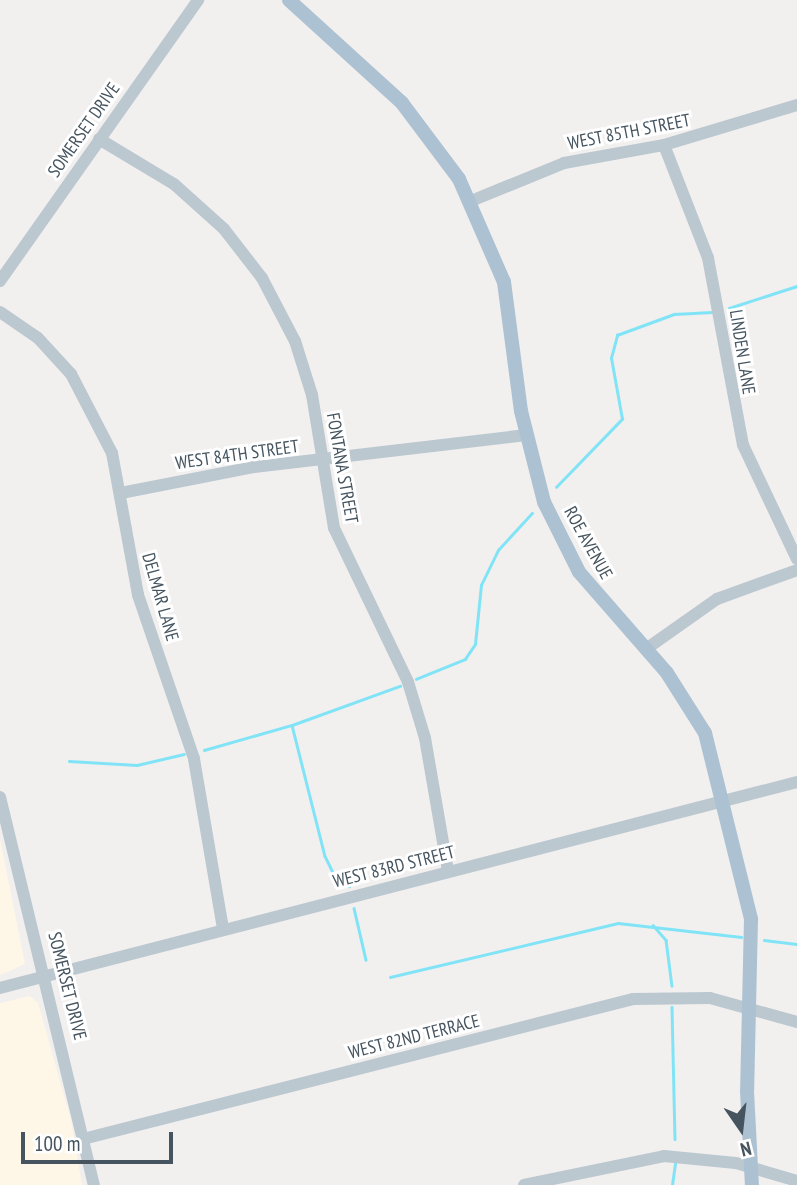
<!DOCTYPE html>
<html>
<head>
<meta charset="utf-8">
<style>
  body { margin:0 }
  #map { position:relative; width:797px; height:1185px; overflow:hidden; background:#f2efef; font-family:"PT Sans Narrow",sans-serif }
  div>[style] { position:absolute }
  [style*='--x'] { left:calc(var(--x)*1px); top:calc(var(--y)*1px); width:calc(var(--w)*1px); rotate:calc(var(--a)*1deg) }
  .commercial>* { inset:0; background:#fef6e7 }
  .stream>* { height:2.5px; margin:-1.25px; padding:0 1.25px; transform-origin:1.25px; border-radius:1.25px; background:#81e4f6 }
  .minor>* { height:12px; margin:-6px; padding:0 6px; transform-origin:6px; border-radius:6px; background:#bbc8d0 }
  .major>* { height:14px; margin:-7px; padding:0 7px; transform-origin:7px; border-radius:7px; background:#acc1d1 }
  span { translate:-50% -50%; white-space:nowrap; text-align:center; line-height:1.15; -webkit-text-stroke:6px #fff; paint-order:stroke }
  .street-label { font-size:18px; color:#45545f }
  .north { position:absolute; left:706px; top:1094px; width:70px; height:70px; -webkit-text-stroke:5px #fff; paint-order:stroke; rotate:166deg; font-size:19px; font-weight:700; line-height:28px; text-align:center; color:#45545f }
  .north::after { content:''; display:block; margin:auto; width:24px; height:32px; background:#45545f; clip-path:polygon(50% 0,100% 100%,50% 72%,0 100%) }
  .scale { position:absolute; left:21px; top:1132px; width:152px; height:32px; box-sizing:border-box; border:4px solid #45545f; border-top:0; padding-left:9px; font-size:21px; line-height:24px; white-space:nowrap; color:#45545f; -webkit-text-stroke:5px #fff; paint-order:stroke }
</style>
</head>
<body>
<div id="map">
  <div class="commercial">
    <i style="clip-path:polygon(0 839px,25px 964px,0 975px)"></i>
    <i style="clip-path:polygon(30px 996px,38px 1003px,71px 1120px,82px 1185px,0 1185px,0 1003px)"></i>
  </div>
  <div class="stream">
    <i style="--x:729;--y:308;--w:71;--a:-17.9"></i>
    <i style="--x:556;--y:487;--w:95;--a:-45.9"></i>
    <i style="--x:622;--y:419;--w:62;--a:-100.2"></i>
    <i style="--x:611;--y:358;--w:24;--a:-75"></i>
    <i style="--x:617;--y:335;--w:61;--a:-20.2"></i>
    <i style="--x:674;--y:314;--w:38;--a:-3"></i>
    <i style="--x:416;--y:679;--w:53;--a:-22.2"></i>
    <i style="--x:465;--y:659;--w:18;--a:-56"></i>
    <i style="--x:475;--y:644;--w:59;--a:-84.2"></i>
    <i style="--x:481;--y:585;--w:39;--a:-64"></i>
    <i style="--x:498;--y:550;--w:50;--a:-47.4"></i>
    <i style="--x:292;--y:725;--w:115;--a:-19.9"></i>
    <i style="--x:204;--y:750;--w:91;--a:-15.9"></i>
    <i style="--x:292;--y:725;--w:135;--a:75.9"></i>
    <i style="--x:325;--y:856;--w:25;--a:64"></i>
    <i style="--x:336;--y:879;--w:15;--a:28"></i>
    <i style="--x:69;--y:761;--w:68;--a:3.4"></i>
    <i style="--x:137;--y:765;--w:48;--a:-13.2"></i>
    <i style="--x:354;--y:908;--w:53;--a:77"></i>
    <i style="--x:653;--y:925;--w:20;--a:49"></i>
    <i style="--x:666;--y:940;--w:46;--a:82.6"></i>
    <i style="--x:764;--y:940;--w:33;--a:7"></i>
    <i style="--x:390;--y:977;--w:234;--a:-13.3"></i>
    <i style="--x:618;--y:923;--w:124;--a:6.5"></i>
    <i style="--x:672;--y:1007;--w:132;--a:88.7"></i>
    <i style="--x:672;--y:1185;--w:22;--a:-82"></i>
  </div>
  <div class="minor">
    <i style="--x:99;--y:139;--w:87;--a:31"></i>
    <i style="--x:174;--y:184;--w:67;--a:42"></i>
    <i style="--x:224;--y:229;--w:62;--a:52.2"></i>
    <i style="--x:262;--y:278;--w:71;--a:62.4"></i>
    <i style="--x:295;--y:341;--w:57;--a:72.5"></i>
    <i style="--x:312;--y:395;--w:135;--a:80.6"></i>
    <i style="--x:334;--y:528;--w:171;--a:64.3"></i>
    <i style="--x:408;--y:682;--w:59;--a:73.1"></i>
    <i style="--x:425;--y:738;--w:135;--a:80.2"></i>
    <i style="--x:664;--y:145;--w:121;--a:68.7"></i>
    <i style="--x:708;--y:258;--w:190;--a:79.4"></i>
    <i style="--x:743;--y:445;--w:126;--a:64.7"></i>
    <i style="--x:471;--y:201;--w:100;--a:-22.2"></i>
    <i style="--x:564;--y:163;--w:102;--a:-10.2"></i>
    <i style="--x:664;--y:145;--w:139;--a:-16.7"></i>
    <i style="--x:0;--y:281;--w:344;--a:-54.8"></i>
    <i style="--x:0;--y:312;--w:46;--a:34.4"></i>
    <i style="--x:38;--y:338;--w:49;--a:47.5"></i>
    <i style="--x:71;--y:374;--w:89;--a:62.6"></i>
    <i style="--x:112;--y:453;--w:144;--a:79.6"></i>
    <i style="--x:138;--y:595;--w:173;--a:71.1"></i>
    <i style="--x:194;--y:759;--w:172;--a:80.3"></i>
    <i style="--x:121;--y:493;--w:136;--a:-11.1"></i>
    <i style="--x:254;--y:467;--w:274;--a:-6.7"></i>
    <i style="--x:646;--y:649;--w:87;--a:-35.2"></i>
    <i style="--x:717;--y:599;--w:85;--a:-19.9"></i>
    <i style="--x:0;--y:797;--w:399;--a:76.4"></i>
    <i style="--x:0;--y:988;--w:823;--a:-14.49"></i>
    <i style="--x:87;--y:1138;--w:563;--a:-14.28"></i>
    <i style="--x:633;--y:999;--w:77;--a:-0.7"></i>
    <i style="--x:710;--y:998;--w:90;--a:15.4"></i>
    <i style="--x:524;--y:1185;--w:143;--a:-11.7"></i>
    <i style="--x:664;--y:1156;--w:72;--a:5.6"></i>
    <i style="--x:736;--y:1163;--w:64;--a:16.4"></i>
  </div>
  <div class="major">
    <i style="--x:289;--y:0;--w:153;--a:42.3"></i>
    <i style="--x:402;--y:103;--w:95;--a:53.1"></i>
    <i style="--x:459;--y:179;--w:112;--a:66.4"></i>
    <i style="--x:504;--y:282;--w:130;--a:82.5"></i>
    <i style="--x:521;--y:411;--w:94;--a:75.8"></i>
    <i style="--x:544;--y:502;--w:78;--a:63.4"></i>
    <i style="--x:579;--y:572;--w:134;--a:48.9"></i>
    <i style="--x:667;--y:673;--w:71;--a:57.7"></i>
    <i style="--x:705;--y:733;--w:192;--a:76.1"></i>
    <i style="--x:751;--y:919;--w:172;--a:91.3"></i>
    <i style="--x:747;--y:1091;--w:94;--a:87"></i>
  </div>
  <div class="street-label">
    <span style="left:84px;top:130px;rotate:-55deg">SOMERSET DRIVE</span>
    <span style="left:629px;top:132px;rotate:-11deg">WEST 85TH STREET</span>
    <span style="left:742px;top:352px;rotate:81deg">LINDEN LANE</span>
    <span style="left:237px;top:455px;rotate:-8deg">WEST 84TH STREET</span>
    <span style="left:342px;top:468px;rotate:80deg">FONTANA STREET</span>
    <span style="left:588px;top:543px;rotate:61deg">ROE AVENUE</span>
    <span style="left:160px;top:597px;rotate:74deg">DELMAR LANE</span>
    <span style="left:394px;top:867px;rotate:-14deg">WEST 83RD STREET</span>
    <span style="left:67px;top:986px;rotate:76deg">SOMERSET DRIVE</span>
    <span style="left:414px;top:1037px;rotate:-14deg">WEST 82ND TERRACE</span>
  </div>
  <div class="north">N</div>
  <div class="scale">100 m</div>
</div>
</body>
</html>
